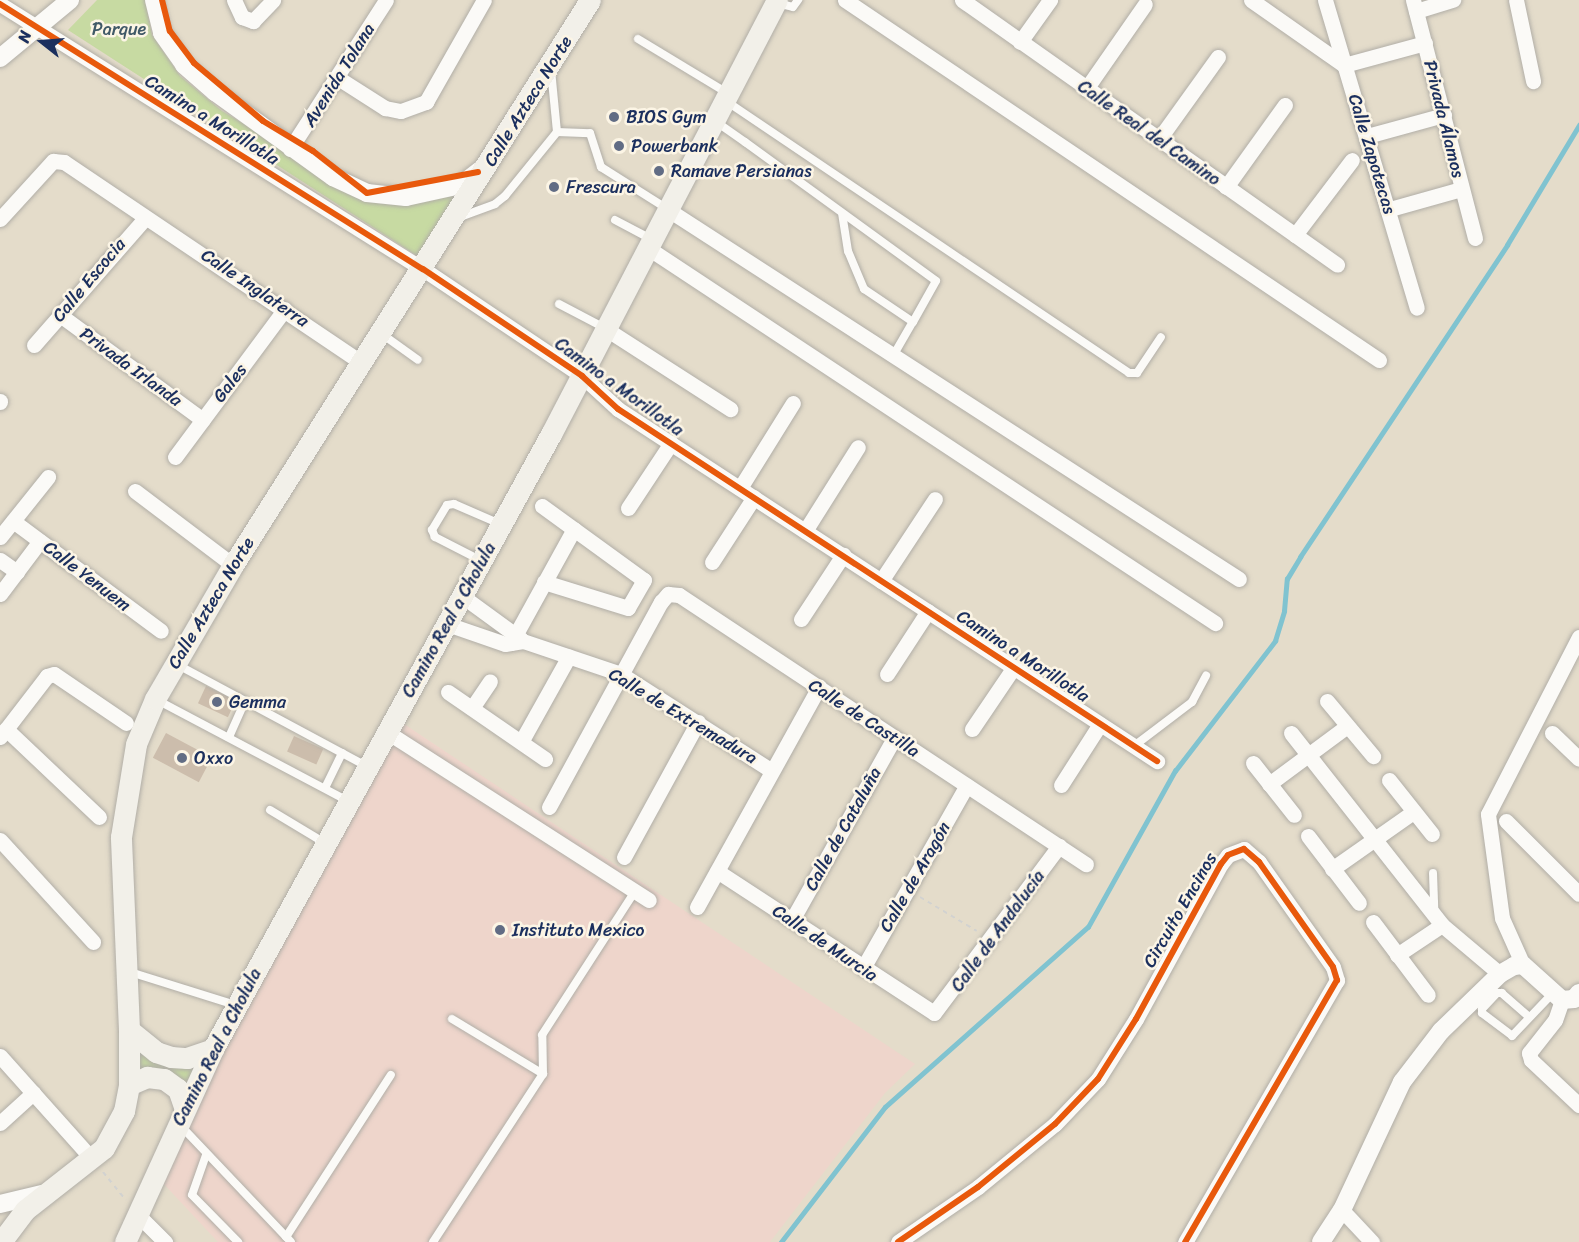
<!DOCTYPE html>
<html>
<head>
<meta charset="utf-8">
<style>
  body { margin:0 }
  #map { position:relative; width:1579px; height:1242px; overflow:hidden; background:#e4dcca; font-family:Sriracha,sans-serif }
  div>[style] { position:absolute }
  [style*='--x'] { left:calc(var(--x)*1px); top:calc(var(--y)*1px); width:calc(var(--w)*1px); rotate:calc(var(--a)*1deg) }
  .built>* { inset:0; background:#eed5cb }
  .green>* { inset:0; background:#c7daa2 }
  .stream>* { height:4.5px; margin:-2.25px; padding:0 2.25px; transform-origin:2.25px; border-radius:2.25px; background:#80c3d0 }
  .building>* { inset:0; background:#ccbdac; transform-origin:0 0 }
  .path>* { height:2px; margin-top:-1px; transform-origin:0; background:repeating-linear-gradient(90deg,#d2d2d0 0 4.5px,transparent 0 9px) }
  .roads { filter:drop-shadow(0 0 2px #b1aea7) drop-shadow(0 0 2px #b1aea7) }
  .service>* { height:8px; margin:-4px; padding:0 4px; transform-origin:4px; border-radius:4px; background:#fbfaf7 }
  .minor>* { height:15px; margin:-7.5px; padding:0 7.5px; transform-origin:7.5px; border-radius:7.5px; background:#fbfaf7 }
  .tertiary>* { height:18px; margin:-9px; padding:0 9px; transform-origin:9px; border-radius:9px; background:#fbfaf7 }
  .secondary>* { height:21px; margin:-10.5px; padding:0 10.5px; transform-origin:10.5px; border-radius:10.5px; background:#f2f0e9 }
  .cycleway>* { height:6px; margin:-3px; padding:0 3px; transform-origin:3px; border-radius:3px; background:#e8590c }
  .dots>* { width:16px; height:16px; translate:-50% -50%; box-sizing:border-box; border:3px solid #fcf5e5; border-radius:50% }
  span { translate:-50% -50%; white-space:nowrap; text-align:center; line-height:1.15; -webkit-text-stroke:5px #fcf5e5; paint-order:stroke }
  .park-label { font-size:18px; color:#405967 }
  .street-label { font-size:18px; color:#1b2f5e }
  .poi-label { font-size:18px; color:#1b2f5e }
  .left { translate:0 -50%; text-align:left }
  .north { position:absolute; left:12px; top:12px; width:60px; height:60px; -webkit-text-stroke:4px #fcf5e5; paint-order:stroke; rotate:287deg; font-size:16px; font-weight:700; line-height:24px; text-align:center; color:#1b2f5e }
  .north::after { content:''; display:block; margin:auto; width:21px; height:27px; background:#1b2f5e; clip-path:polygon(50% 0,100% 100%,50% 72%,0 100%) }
</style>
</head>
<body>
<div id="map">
  <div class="built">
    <i style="clip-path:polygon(398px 720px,915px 1064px,885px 1093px,770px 1242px,218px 1242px,160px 1180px,222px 1052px)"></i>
  </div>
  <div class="green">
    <i style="clip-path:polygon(97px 0,145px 0,152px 35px,180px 76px,222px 111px,369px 199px,462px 190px,419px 257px,68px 30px)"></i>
    <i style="clip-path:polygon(135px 1049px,196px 1063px,186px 1086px,134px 1074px)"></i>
  </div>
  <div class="stream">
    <i style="--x:781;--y:1242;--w:170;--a:-52.4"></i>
    <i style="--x:885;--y:1107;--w:271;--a:-41.6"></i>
    <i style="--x:1088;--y:927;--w:179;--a:-60.9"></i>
    <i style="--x:1175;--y:771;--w:164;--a:-52.4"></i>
    <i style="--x:1275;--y:641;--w:31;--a:-73"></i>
    <i style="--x:1284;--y:611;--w:32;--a:-85"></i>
    <i style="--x:1287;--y:579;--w:26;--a:-59"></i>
    <i style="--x:1300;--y:557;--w:374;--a:-56.4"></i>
    <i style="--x:1507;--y:245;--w:140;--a:-59"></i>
  </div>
  <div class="building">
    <i style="left:206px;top:686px;width:33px;height:19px;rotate:25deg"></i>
    <i style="left:166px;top:733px;width:52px;height:28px;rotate:28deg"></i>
    <i style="left:294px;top:736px;width:32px;height:17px;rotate:24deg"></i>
  </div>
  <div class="path">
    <i style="--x:920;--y:897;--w:66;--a:30.8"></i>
    <i style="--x:103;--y:1172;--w:36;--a:51"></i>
  </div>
  <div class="roads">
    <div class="service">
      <i style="--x:777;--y:3;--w:16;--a:14"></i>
      <i style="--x:793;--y:7;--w:9;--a:-54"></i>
      <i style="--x:638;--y:39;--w:104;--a:31.2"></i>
      <i style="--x:726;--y:101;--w:486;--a:34"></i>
      <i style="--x:1129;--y:373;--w:8;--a:0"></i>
      <i style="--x:1137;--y:373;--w:43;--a:-56.3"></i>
      <i style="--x:715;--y:121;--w:37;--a:35"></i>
      <i style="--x:745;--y:142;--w:236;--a:36"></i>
      <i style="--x:936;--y:281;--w:47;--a:119.3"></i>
      <i style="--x:913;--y:322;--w:59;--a:-146"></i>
      <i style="--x:864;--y:289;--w:41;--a:-112.8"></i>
      <i style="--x:848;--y:251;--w:38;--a:-99"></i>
      <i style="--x:557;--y:132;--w:33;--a:2"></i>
      <i style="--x:590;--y:133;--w:36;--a:72"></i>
      <i style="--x:601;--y:167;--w:77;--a:32.2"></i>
      <i style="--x:460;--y:217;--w:37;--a:-20"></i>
      <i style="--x:495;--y:204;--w:13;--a:-39"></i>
      <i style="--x:505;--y:196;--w:82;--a:-50.9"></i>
      <i style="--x:557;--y:132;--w:62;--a:-95.5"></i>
      <i style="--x:615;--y:220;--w:41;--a:27.8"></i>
      <i style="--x:559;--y:304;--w:52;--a:27.6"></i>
      <i style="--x:382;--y:334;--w:44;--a:35.8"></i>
      <i style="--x:893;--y:356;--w:39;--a:-60"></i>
      <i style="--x:480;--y:560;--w:51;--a:-152.9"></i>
      <i style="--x:435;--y:537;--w:8;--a:-113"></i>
      <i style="--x:432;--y:530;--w:29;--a:-59"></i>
      <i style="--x:447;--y:505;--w:7;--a:-8"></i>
      <i style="--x:454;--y:504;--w:50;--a:23.5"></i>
      <i style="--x:178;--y:665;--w:213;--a:28.2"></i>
      <i style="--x:157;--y:700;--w:216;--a:27.9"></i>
      <i style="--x:229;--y:737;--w:39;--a:-66"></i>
      <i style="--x:1134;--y:746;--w:73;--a:-37.2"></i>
      <i style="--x:1192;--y:702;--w:30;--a:-62"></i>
      <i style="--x:325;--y:788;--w:39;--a:-64"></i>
      <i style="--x:270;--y:810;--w:64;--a:31"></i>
      <i style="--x:1433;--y:873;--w:37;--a:88"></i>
      <i style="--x:130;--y:972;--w:110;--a:17.4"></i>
      <i style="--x:1528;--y:1016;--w:35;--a:-139"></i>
      <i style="--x:1502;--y:993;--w:5;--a:180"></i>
      <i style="--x:1497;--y:993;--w:22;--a:133"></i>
      <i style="--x:1482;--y:1009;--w:4;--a:90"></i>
      <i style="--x:1482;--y:1013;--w:38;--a:37"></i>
      <i style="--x:1512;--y:1036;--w:58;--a:-46.4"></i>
      <i style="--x:452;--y:1019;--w:106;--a:31.1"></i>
      <i style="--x:180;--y:1125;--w:161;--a:46.5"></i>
      <i style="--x:206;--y:1155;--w:42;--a:109.3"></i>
      <i style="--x:192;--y:1195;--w:66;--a:45.6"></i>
      <i style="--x:286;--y:1237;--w:193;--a:-57.1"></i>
      <i style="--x:433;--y:1242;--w:201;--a:-56.8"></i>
      <i style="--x:543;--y:1074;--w:39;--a:-91"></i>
      <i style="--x:542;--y:1035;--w:171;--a:-57.1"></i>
    </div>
    <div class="minor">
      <i style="--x:234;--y:0;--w:19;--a:65"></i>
      <i style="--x:242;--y:17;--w:12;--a:20"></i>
      <i style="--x:253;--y:21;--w:29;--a:-46"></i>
      <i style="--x:845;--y:0;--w:644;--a:33.99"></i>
      <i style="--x:962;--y:0;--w:459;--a:35.2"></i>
      <i style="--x:1251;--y:0;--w:113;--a:35"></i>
      <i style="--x:1344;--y:65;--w:84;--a:-15.2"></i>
      <i style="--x:1325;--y:0;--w:321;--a:73.4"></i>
      <i style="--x:1413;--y:0;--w:246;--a:75.4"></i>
      <i style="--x:1516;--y:0;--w:83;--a:78.1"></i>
      <i style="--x:0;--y:4;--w:499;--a:32.1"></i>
      <i style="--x:423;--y:269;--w:192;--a:33.9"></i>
      <i style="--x:582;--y:376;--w:49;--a:42.5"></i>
      <i style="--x:618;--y:409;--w:644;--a:33.15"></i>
      <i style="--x:1416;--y:11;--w:39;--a:-17"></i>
      <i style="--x:1020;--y:42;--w:52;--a:-54.5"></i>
      <i style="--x:338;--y:78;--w:56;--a:32.6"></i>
      <i style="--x:385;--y:108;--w:16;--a:11"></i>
      <i style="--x:401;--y:111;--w:27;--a:-20"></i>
      <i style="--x:426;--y:102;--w:117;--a:-60.4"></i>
      <i style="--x:1086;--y:89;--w:103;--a:-55.2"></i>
      <i style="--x:1367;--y:136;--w:80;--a:-15.3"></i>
      <i style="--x:1159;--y:139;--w:101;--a:-54.3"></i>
      <i style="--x:290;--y:149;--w:177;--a:-57.2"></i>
      <i style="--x:1226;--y:187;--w:101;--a:-54.3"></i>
      <i style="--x:667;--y:209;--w:681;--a:32.9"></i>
      <i style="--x:1390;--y:209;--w:74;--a:-15.7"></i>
      <i style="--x:0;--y:219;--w:79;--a:-47.6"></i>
      <i style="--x:53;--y:161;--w:11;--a:5"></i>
      <i style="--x:64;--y:162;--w:359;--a:34"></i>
      <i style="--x:1295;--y:235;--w:94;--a:-52.8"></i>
      <i style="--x:648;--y:248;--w:680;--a:33.48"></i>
      <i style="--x:60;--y:315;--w:177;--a:36.3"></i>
      <i style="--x:606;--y:329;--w:148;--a:32.8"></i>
      <i style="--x:34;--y:345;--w:169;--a:-48.8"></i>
      <i style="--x:0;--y:401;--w:1;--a:90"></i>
      <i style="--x:175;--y:457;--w:184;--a:-53.4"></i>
      <i style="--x:740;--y:488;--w:100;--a:-58.1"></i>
      <i style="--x:135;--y:491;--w:123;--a:37.1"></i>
      <i style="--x:542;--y:506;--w:126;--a:36"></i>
      <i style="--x:644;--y:580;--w:32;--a:120"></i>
      <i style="--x:628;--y:608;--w:88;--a:-162.8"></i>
      <i style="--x:628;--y:508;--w:78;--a:-56.5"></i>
      <i style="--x:13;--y:521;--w:184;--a:36.6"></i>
      <i style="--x:805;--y:531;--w:99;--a:-57.8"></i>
      <i style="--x:0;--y:537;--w:77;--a:-51.3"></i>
      <i style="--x:0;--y:560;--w:21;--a:35"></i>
      <i style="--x:712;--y:562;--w:77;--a:-57.1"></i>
      <i style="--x:881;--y:581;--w:98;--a:-56.6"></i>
      <i style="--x:0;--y:594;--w:66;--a:-53"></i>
      <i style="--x:462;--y:596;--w:73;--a:36.1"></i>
      <i style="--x:801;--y:619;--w:77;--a:-56.7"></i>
      <i style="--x:447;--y:624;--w:61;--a:19"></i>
      <i style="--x:505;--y:644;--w:18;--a:-9"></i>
      <i style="--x:523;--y:641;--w:103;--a:18.6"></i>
      <i style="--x:621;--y:674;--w:179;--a:32.7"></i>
      <i style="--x:511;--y:643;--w:130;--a:-61.1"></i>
      <i style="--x:887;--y:674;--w:75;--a:-56.9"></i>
      <i style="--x:448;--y:692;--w:118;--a:34.6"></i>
      <i style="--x:1327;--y:701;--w:72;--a:50.1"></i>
      <i style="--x:472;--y:708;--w:32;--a:-56"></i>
      <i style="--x:6;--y:729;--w:128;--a:43.4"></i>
      <i style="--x:972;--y:729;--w:75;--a:-55.9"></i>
      <i style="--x:387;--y:732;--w:311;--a:32.7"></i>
      <i style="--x:1291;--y:733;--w:244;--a:51.8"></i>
      <i style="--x:1442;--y:925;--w:76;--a:40.2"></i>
      <i style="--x:1552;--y:733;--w:37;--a:44"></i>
      <i style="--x:0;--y:737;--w:77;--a:-52.4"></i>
      <i style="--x:47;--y:676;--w:7;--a:-16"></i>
      <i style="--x:54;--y:674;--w:87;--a:34.2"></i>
      <i style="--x:521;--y:742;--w:98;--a:-60.8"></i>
      <i style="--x:1253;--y:763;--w:66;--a:51.7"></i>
      <i style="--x:1389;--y:780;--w:69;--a:51.5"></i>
      <i style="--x:1269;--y:784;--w:97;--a:-36.6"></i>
      <i style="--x:1061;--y:785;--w:72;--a:-57.4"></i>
      <i style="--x:549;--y:807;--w:234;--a:-61.4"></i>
      <i style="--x:661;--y:602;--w:11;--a:-49"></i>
      <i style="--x:668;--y:594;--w:11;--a:5"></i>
      <i style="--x:679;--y:595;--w:488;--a:33.5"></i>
      <i style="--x:1506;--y:821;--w:103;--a:45"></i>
      <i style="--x:1308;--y:836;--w:84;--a:52.7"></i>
      <i style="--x:0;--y:840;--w:138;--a:47.6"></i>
      <i style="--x:624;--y:857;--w:154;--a:-61.3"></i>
      <i style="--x:1332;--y:869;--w:99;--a:-35.1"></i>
      <i style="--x:717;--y:871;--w:259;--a:33.2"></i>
      <i style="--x:934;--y:1013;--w:209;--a:-53.2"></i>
      <i style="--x:697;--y:907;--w:252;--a:-61"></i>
      <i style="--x:792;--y:920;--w:209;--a:-60.7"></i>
      <i style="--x:1373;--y:922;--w:91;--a:53"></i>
      <i style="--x:1397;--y:955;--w:54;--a:-33.7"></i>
      <i style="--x:1523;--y:965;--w:51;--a:-114.1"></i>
      <i style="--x:1502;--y:918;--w:105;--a:-97.7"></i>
      <i style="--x:1488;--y:814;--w:199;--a:-62.8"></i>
      <i style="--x:863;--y:968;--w:210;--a:-60.4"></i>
      <i style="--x:1562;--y:1000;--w:21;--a:109"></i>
      <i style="--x:1555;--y:1020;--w:42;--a:128.2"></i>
      <i style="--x:1529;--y:1053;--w:7;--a:74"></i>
      <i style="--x:1531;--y:1060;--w:66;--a:43.2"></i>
      <i style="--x:0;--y:1056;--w:138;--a:48.2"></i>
      <i style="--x:0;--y:1123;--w:45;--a:-42.3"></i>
      <i style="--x:1342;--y:1210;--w:44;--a:46.8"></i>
      <i style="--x:137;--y:1214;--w:40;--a:45"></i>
      <i style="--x:898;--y:1242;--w:97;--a:-34.5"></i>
      <i style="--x:978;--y:1187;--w:99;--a:-39.3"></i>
      <i style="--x:1055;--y:1124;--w:62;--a:-46.3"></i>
      <i style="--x:1098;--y:1079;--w:71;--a:-57.7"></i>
      <i style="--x:1136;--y:1019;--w:177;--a:-61.3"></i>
      <i style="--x:1221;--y:864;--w:11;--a:-52"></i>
      <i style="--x:1228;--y:855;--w:17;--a:-21"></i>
      <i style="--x:1244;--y:849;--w:20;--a:41"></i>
      <i style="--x:1259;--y:862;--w:128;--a:54.8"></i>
      <i style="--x:1333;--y:967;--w:14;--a:73"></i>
      <i style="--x:1337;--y:980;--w:303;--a:120.1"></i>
    </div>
    <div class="tertiary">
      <i style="--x:154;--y:0;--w:34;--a:76"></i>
      <i style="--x:162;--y:33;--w:39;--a:55"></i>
      <i style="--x:184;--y:65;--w:41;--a:41.1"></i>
      <i style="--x:215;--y:92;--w:145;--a:35.8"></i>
      <i style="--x:333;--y:177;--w:38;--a:25"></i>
      <i style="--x:367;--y:193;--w:39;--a:6"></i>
      <i style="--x:406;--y:197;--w:56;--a:-12.3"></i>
      <i style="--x:461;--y:185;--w:24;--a:-38"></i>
      <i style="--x:0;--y:58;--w:91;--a:-39.6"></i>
      <i style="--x:0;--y:1204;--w:43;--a:-13.4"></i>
      <i style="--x:1321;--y:1242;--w:38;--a:-57"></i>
      <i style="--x:1342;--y:1210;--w:141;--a:-64.9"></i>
      <i style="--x:1402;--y:1082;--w:64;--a:-52.6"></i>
      <i style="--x:1441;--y:1031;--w:82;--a:-44"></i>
      <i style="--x:1500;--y:974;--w:16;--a:-30"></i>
      <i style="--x:1514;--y:966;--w:9;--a:-6"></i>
      <i style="--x:1523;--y:965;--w:52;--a:41.9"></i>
      <i style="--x:1562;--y:1000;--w:12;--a:-5"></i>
      <i style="--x:1574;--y:999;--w:8;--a:-50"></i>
    </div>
    <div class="secondary">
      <i style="--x:129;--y:1030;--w:35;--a:39"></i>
      <i style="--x:156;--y:1052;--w:16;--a:18"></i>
      <i style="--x:171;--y:1057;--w:16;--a:4"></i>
      <i style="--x:187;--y:1058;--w:28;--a:-19"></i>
      <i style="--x:129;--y:1085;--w:20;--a:-24"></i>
      <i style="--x:147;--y:1077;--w:17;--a:7"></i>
      <i style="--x:164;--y:1079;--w:17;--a:36"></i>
      <i style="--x:178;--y:1089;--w:18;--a:71"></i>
      <i style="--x:1;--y:1242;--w:40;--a:-53"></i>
      <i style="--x:25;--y:1210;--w:100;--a:-38.1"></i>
      <i style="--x:104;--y:1148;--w:42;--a:-61.6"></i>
      <i style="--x:124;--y:1111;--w:26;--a:-79"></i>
      <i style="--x:129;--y:1085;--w:55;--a:-90"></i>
      <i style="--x:129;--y:1030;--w:193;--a:-92.4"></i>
      <i style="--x:121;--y:837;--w:94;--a:-80.8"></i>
      <i style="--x:136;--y:744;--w:49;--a:-67.1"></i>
      <i style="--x:155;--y:699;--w:155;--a:-59.8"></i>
      <i style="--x:233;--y:565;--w:668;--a:-57.71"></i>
      <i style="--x:125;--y:1242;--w:212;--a:-65.5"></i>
      <i style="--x:213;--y:1049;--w:702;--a:-61.21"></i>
      <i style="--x:551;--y:434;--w:489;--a:-62.5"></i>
    </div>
  </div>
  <div class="cycleway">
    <i style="--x:162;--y:0;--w:32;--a:76"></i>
    <i style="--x:170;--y:31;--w:40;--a:53"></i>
    <i style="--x:194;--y:63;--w:90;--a:40"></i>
    <i style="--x:263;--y:121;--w:58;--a:31"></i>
    <i style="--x:313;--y:151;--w:68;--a:37.9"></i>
    <i style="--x:367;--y:193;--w:113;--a:-10.7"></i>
    <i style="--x:0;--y:4;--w:499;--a:32.1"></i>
    <i style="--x:423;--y:269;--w:192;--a:33.9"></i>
    <i style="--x:582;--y:376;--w:49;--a:42.5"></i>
    <i style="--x:618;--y:409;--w:644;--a:33.15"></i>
    <i style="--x:898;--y:1242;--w:97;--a:-34.5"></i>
    <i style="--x:978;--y:1187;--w:99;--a:-39.3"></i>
    <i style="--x:1055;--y:1124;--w:62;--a:-46.3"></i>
    <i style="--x:1098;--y:1079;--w:71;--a:-57.7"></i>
    <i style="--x:1136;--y:1019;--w:177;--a:-61.3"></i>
    <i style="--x:1221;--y:864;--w:11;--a:-52"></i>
    <i style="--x:1228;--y:855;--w:17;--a:-21"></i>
    <i style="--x:1244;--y:849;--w:20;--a:41"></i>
    <i style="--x:1259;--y:862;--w:128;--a:54.8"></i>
    <i style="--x:1333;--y:967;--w:14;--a:73"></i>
    <i style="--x:1337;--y:980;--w:303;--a:120.1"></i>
  </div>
  <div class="dots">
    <i style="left:614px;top:117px;background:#616c84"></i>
    <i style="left:619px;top:146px;background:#616c84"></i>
    <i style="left:659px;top:171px;background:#616c84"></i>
    <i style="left:554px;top:187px;background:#616c84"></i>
    <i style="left:217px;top:702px;background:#616c84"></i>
    <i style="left:182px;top:758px;background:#616c84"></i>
    <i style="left:500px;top:930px;background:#616c84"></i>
  </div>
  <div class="park-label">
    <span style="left:119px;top:29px">Parque</span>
  </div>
  <div class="street-label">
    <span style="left:339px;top:75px;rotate:-58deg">Avenida Tolana</span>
    <span style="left:528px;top:101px;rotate:-58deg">Calle Azteca Norte</span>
    <span style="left:1444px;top:119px;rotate:76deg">Privada Álamos</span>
    <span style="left:212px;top:120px;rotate:32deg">Camino a Morillotla</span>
    <span style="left:1149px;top:133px;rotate:35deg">Calle Real del Camino</span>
    <span style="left:1372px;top:154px;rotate:73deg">Calle Zapotecas</span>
    <span style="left:89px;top:280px;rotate:-50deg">Calle Escocia</span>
    <span style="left:255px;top:288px;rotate:34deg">Calle Inglaterra</span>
    <span style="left:131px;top:367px;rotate:36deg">Privada Irlanda</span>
    <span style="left:230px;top:383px;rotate:-53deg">Gales</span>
    <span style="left:619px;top:387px;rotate:36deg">Camino a Morillotla</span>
    <span style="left:87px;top:576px;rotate:37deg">Calle Yenuem</span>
    <span style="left:211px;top:603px;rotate:-59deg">Calle Azteca Norte</span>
    <span style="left:449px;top:620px;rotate:-61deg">Camino Real a Cholula</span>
    <span style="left:1023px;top:656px;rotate:33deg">Camino a Morillotla</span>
    <span style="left:683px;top:716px;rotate:31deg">Calle de Extremadura</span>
    <span style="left:864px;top:718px;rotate:33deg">Calle de Castilla</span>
    <span style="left:843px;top:829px;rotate:-61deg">Calle de Cataluña</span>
    <span style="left:915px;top:877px;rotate:-60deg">Calle de Aragón</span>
    <span style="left:1180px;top:910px;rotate:-60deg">Circuito Encinos</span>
    <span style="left:998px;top:931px;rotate:-54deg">Calle de Andalucía</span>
    <span style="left:825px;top:943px;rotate:34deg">Calle de Murcia</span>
    <span style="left:217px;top:1047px;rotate:-63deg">Camino Real a Cholula</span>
  </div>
  <div class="poi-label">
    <span class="left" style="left:626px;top:117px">BIOS Gym</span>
    <span class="left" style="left:631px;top:146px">Powerbank</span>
    <span class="left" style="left:671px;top:171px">Ramave Persianas</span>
    <span class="left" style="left:566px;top:187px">Frescura</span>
    <span class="left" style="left:229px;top:702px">Gemma</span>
    <span class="left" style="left:194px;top:758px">Oxxo</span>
    <span class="left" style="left:512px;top:930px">Instituto Mexico</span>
  </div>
  <div class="north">N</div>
</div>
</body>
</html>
